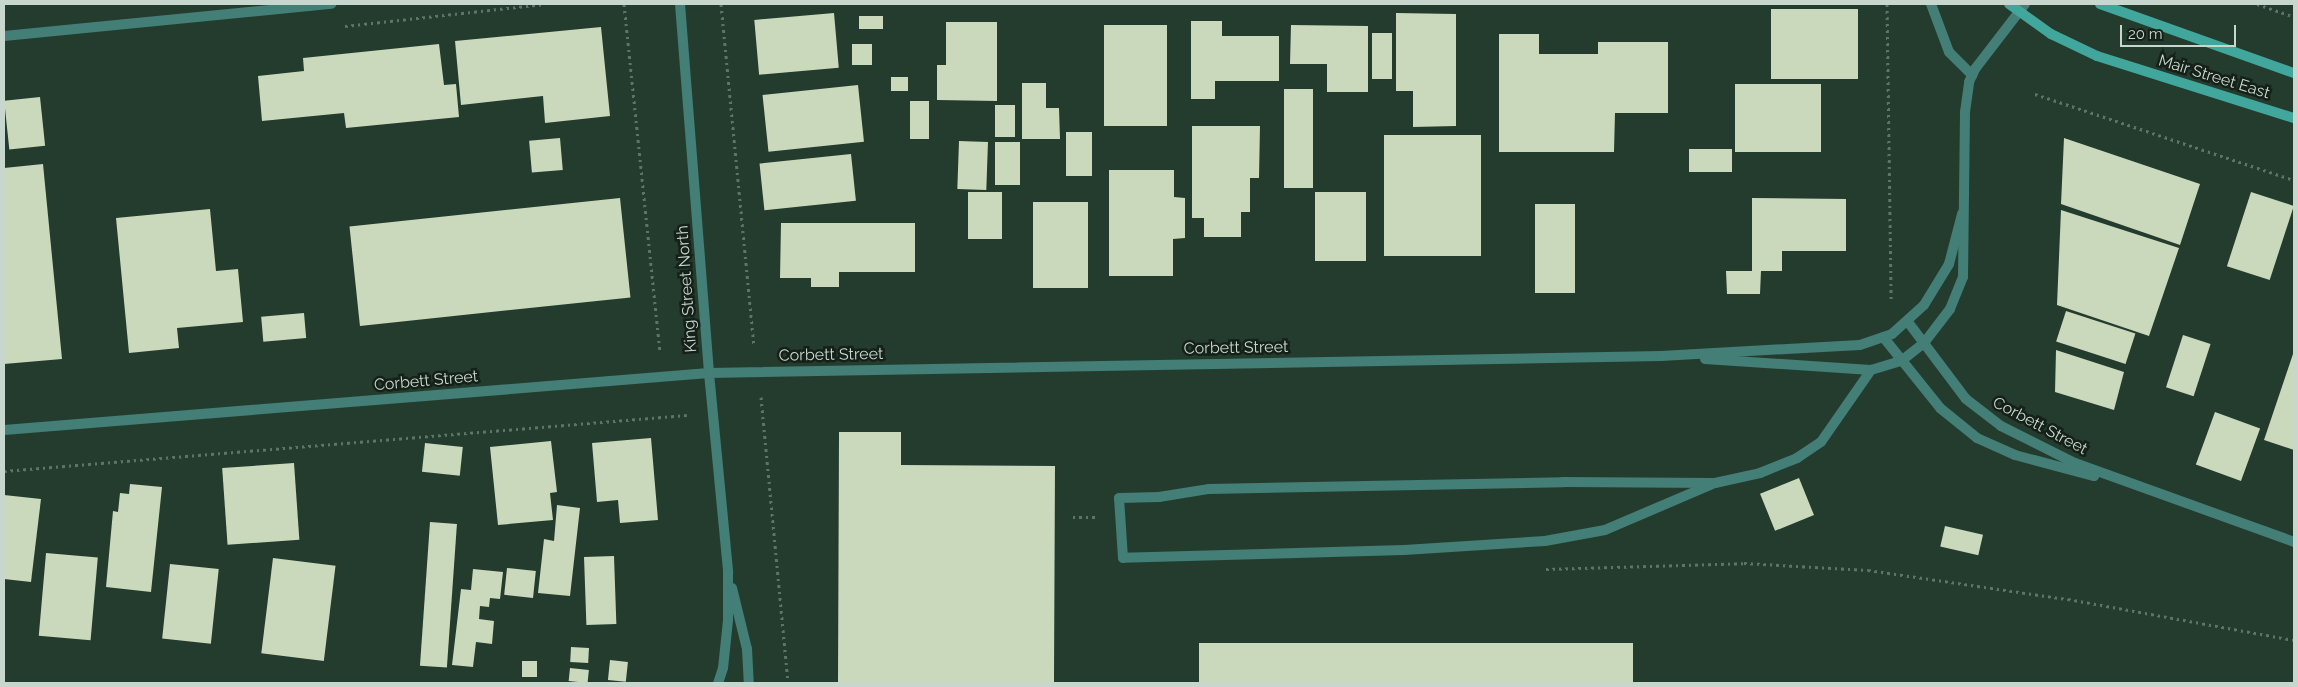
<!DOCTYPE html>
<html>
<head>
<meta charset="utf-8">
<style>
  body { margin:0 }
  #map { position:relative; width:2298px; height:687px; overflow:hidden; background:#233c2d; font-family:Raleway,sans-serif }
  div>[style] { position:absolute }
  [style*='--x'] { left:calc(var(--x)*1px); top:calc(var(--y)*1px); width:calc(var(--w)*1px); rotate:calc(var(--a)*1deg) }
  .building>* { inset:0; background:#cad8bc; transform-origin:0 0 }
  .path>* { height:3px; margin-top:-1.5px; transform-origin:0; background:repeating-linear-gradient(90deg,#5f7467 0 2.5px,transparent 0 6.5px) }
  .service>* { height:10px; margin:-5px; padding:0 5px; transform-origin:5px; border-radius:5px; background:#437e77 }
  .minor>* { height:10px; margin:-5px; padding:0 5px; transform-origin:5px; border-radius:5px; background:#437e77 }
  .secondary>* { height:10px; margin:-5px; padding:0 5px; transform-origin:5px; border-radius:5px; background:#41a69b }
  span { translate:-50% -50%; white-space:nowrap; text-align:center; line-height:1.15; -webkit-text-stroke:5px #152019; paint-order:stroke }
  .street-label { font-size:16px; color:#c7d7cd }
  .frame { position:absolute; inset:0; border:5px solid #c7d7cd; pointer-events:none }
  .scale { position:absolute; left:2120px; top:25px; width:116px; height:22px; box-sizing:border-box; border:2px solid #c7d7cd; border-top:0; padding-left:6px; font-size:15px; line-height:18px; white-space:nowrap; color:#c7d7cd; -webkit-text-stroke:4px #152019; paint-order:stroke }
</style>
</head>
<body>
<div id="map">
  <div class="building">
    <i style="left:1771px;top:9px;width:87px;height:70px"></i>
    <i style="left:834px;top:13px;width:55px;height:80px;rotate:85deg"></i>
    <i style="clip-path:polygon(1396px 13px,1456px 14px,1456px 126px,1413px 127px,1413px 91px,1396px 91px)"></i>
    <i style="left:859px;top:16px;width:24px;height:13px"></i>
    <i style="clip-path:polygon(1191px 21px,1222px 21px,1222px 36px,1279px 36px,1279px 81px,1215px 81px,1215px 99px,1191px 99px)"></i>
    <i style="clip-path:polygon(946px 22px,997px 22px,997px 101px,937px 100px,937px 65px,946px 65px)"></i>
    <i style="left:1104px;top:25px;width:63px;height:101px"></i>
    <i style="clip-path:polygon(1291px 25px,1368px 26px,1368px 92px,1327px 92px,1327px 64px,1290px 64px)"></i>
    <i style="clip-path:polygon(601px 27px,610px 116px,545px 123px,543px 96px,461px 105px,455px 41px)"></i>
    <i style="left:1372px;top:33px;width:20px;height:46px"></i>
    <i style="clip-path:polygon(1499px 34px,1539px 34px,1539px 54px,1598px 54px,1598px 42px,1668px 42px,1668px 113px,1615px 113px,1614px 152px,1499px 152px)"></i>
    <i style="clip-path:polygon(439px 44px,444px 85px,456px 84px,459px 117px,346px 128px,344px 113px,262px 121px,258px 76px,304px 71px,303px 58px)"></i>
    <i style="left:852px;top:44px;width:20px;height:21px"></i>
    <i style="left:891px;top:77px;width:17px;height:14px"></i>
    <i style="clip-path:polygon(1022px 83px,1046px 83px,1046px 108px,1059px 108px,1060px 139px,1022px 139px)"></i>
    <i style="left:1735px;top:84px;width:86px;height:68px"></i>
    <i style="left:858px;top:85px;width:57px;height:96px;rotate:84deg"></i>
    <i style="left:1284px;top:89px;width:29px;height:99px"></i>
    <i style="left:40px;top:97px;width:49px;height:36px;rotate:84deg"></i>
    <i style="left:910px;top:101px;width:19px;height:38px"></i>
    <i style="left:995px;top:105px;width:20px;height:32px"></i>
    <i style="clip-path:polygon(1192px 126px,1260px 126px,1259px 178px,1250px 178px,1250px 212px,1241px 212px,1241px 237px,1204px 237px,1204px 218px,1192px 218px)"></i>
    <i style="left:1066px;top:132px;width:26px;height:44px"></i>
    <i style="left:1384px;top:135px;width:97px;height:121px"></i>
    <i style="left:560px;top:138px;width:32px;height:31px;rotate:85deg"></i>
    <i style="clip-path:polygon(2064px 138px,2200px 184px,2180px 245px,2061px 204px)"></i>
    <i style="left:959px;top:141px;width:29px;height:48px;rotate:2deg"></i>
    <i style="left:995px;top:142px;width:25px;height:43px"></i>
    <i style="left:1689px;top:149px;width:43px;height:23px"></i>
    <i style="left:851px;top:154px;width:47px;height:92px;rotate:84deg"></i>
    <i style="clip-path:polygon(43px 164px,62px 359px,4px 364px,4px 168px)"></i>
    <i style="clip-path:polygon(1109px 170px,1174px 170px,1174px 197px,1185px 198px,1185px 238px,1173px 239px,1173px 276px,1109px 276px)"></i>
    <i style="left:968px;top:192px;width:34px;height:47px"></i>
    <i style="left:1315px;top:192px;width:51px;height:69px"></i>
    <i style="left:2251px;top:192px;width:45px;height:78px;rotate:18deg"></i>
    <i style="left:620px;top:198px;width:100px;height:272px;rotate:84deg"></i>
    <i style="clip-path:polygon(1752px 198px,1846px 199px,1846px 251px,1782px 251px,1782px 271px,1761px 271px,1760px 294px,1727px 294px,1726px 271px,1752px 271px)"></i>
    <i style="left:1033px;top:202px;width:55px;height:86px"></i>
    <i style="left:1535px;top:204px;width:40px;height:89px"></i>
    <i style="clip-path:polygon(210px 209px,216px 271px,238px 269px,243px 322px,177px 328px,179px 348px,129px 353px,116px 218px)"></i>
    <i style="clip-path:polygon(2061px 210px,2179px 248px,2149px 336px,2057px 305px)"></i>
    <i style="clip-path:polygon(781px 223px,915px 223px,915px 272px,839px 272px,839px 287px,811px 287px,811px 278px,780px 278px)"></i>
    <i style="left:2066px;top:311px;width:73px;height:32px;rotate:18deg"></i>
    <i style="left:304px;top:313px;width:25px;height:43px;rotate:85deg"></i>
    <i style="left:2183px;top:335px;width:29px;height:55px;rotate:18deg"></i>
    <i style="clip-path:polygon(2056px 350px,2124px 372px,2114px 410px,2055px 392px)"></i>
    <i style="clip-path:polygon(2294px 351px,2294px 450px,2264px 440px)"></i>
    <i style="left:2215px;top:412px;width:48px;height:56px;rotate:20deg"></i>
    <i style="clip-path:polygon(839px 432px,901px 432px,901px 465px,1055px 466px,1054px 683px,838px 683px)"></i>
    <i style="clip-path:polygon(651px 438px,658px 520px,620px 523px,618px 500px,597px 502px,592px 443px)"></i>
    <i style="clip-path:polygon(551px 441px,557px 492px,550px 493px,553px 520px,498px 525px,490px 447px)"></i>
    <i style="left:425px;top:443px;width:38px;height:29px;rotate:6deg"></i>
    <i style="left:294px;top:463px;width:77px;height:72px;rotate:86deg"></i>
    <i style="left:1799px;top:478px;width:40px;height:42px;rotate:68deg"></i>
    <i style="clip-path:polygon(130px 484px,162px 487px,151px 592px,106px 587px,113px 511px,118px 512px,120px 493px,129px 494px)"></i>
    <i style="clip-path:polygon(4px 495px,41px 499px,31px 582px,4px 579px)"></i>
    <i style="clip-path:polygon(557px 505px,580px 508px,570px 596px,538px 593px,544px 539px,554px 541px)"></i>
    <i style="left:430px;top:522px;width:27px;height:144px;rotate:4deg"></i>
    <i style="left:1945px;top:526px;width:39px;height:21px;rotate:13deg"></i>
    <i style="left:46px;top:553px;width:52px;height:83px;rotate:5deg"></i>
    <i style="left:614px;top:556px;width:68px;height:30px;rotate:88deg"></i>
    <i style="left:273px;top:558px;width:63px;height:96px;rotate:7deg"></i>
    <i style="left:170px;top:564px;width:49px;height:75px;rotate:6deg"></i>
    <i style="left:507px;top:568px;width:29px;height:27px;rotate:6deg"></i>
    <i style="clip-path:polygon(473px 569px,503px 572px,500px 599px,490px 598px,489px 607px,480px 606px,479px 619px,494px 621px,492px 644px,476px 642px,473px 667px,452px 665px,461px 589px,471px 590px)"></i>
    <i style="left:1199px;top:643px;width:434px;height:40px"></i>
    <i style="left:571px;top:647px;width:18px;height:15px;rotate:3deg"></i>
    <i style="left:610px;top:660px;width:18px;height:20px;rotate:6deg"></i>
    <i style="left:522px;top:661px;width:15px;height:16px"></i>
    <i style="left:570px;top:668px;width:19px;height:13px;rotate:6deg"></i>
  </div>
  <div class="path">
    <i style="--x:624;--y:4;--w:349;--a:84.1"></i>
    <i style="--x:721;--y:4;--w:344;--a:84.5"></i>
    <i style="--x:1887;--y:4;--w:295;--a:89.2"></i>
    <i style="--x:2257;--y:4;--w:39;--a:19"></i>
    <i style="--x:345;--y:26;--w:199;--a:-6.3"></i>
    <i style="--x:2035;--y:94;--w:273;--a:18.4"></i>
    <i style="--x:761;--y:397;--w:287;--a:84.6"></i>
    <i style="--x:4;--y:471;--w:685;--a:-4.69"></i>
    <i style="--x:1073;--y:517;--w:22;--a:0"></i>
    <i style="--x:1546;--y:569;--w:198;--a:-1.7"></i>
    <i style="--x:1744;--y:563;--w:124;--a:3.2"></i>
    <i style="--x:1868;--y:570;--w:202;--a:8.3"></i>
    <i style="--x:2068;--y:599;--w:230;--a:10.3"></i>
  </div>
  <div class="service">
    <i style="--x:1715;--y:483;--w:120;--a:156.9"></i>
    <i style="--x:1605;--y:530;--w:61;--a:169.6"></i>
    <i style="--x:1545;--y:541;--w:141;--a:176.3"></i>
    <i style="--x:1404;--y:550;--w:281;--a:178.4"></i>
    <i style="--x:1123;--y:558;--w:60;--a:-93.8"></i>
    <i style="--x:1119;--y:498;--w:40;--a:-1.4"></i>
    <i style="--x:1159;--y:497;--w:51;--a:-9.1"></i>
    <i style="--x:1209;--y:489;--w:354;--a:-1.1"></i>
    <i style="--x:1563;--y:482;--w:152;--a:0.4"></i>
    <i style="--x:1715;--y:483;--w:46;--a:-12.5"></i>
    <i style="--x:1760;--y:473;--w:40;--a:-22"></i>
    <i style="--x:1797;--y:458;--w:29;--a:-34"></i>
    <i style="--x:1821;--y:442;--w:88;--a:-55.2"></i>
  </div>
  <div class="minor">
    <i style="--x:680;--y:4;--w:370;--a:85.5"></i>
    <i style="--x:709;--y:373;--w:200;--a:84.5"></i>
    <i style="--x:728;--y:572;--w:48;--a:90"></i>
    <i style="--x:728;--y:620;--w:48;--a:95.9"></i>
    <i style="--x:723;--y:668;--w:16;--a:108"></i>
    <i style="--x:1931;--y:4;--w:51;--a:69.4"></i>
    <i style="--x:1949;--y:52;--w:33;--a:45"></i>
    <i style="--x:4;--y:36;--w:329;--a:-5.6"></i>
    <i style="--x:1908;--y:322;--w:96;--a:53"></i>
    <i style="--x:1966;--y:399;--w:44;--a:37.6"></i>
    <i style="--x:2001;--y:426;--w:83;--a:26.6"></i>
    <i style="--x:2075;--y:463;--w:233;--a:19.8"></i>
    <i style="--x:1884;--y:338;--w:90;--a:51.3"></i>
    <i style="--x:1940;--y:408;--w:48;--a:39"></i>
    <i style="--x:1977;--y:438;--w:42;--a:24.1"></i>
    <i style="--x:2015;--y:455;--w:82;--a:14.9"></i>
    <i style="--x:1705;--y:359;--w:166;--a:3.8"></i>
    <i style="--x:1871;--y:370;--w:31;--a:-17"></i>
    <i style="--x:1901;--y:361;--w:29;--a:-38"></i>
    <i style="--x:1924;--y:343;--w:43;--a:-52.6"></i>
    <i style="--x:1950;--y:309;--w:35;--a:-68"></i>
    <i style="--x:1963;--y:277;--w:165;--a:-89.3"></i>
    <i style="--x:1965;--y:112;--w:30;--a:-82"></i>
    <i style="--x:1969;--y:82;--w:14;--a:-65"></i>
    <i style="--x:1975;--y:69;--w:82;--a:-52.4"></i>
    <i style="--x:4;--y:430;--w:707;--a:-4.62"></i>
    <i style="--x:709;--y:373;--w:952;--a:-1.02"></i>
    <i style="--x:1661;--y:356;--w:199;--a:-3.2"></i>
    <i style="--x:1860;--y:345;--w:34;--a:-19"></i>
    <i style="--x:1892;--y:334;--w:43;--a:-42.2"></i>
    <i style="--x:1924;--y:305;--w:48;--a:-58.6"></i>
    <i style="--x:1949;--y:264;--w:52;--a:-75.4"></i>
    <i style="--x:732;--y:588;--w:63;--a:76.2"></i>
    <i style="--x:747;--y:649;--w:34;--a:87"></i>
  </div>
  <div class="secondary">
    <i style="--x:2009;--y:4;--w:52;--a:35.5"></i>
    <i style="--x:2051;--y:34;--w:51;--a:25.6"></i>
    <i style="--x:2097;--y:56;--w:207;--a:17.5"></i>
    <i style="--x:2100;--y:4;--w:206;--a:19.6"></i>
  </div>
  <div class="street-label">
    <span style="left:2214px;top:77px;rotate:17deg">Mair Street East</span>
    <span style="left:687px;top:289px;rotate:-94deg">King Street North</span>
    <span style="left:1236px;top:348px;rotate:-1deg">Corbett Street</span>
    <span style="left:831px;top:355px;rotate:-1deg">Corbett Street</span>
    <span style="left:426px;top:381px;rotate:-5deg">Corbett Street</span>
    <span style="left:2040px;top:426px;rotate:28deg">Corbett Street</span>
  </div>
  <div class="frame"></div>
  <div class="scale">20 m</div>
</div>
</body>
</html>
